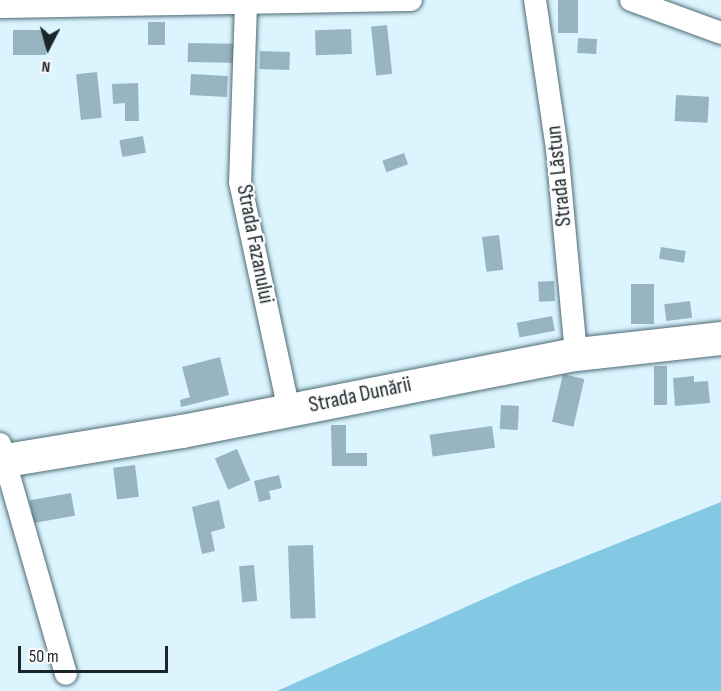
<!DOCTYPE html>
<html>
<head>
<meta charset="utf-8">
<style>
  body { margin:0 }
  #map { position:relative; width:721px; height:691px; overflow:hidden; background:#dbf4fe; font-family:"Sofia Sans Condensed",sans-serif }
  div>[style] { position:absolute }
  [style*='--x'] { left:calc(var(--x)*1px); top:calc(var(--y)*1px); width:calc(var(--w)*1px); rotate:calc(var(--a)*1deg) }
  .water>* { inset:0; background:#84c9e3 }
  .building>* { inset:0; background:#97b5c1; transform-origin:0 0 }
  .roads { filter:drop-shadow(0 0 2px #4e6a74) drop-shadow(0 0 2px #4e6a74) }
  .minor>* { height:22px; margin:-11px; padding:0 11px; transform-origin:11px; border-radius:11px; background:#fff }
  .secondary>* { height:33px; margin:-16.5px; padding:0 16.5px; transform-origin:16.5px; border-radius:16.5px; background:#fff }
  span { translate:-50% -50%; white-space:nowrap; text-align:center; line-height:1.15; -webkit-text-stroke:4.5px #fcfcfc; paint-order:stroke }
  .street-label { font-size:22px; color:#1a262a }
  .north { position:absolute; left:18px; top:18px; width:60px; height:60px; -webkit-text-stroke:4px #fcfcfc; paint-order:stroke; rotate:186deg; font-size:16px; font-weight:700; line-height:24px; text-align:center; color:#1a262a }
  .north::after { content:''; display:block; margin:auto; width:21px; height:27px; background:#1a262a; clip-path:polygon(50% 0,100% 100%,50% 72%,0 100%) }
  .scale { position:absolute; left:18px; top:646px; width:150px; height:27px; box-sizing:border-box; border:3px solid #1a262a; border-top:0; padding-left:8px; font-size:18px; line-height:21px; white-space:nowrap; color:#1a262a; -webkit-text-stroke:4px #fcfcfc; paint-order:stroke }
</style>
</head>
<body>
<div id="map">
  <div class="water">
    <i style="clip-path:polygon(721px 502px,721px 691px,277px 691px,526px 580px)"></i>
  </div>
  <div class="building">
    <i style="left:558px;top:0;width:20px;height:33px"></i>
    <i style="left:148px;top:22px;width:17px;height:23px"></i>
    <i style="left:387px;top:25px;width:49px;height:16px;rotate:84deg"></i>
    <i style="left:351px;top:29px;width:25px;height:36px;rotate:88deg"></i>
    <i style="left:13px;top:30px;width:33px;height:25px"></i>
    <i style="left:578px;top:38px;width:19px;height:15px;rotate:3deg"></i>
    <i style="left:188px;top:43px;width:46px;height:19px;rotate:1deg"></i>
    <i style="left:260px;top:51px;width:30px;height:18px;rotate:2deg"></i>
    <i style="left:97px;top:72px;width:46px;height:21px;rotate:84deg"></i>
    <i style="left:191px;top:74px;width:37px;height:21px;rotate:3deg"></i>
    <i style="clip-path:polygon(138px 83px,139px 121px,125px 121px,125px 103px,113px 104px,112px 84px)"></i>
    <i style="left:676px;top:95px;width:33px;height:26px;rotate:3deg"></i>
    <i style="left:143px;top:136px;width:17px;height:24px;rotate:80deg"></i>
    <i style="left:404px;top:153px;width:12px;height:23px;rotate:70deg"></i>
    <i style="left:499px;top:235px;width:35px;height:17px;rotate:83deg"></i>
    <i style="left:661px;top:247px;width:25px;height:12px;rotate:9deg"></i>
    <i style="left:554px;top:281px;width:20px;height:16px;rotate:87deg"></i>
    <i style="left:631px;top:284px;width:23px;height:40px"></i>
    <i style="left:690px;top:301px;width:17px;height:26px;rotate:83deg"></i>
    <i style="left:552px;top:316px;width:15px;height:36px;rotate:79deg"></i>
    <i style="clip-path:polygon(220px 357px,229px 395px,181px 407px,180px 400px,190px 397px,182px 367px)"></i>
    <i style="left:654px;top:366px;width:13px;height:39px"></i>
    <i style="left:563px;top:374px;width:22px;height:49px;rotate:13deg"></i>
    <i style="clip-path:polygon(694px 376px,694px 382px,708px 381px,710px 403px,675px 406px,673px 378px)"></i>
    <i style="left:501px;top:405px;width:18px;height:24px;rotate:3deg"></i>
    <i style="clip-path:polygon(331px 425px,346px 425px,346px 453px,367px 453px,367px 466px,332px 466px)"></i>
    <i style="left:492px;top:426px;width:22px;height:63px;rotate:82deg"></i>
    <i style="left:237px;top:449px;width:34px;height:24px;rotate:67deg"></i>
    <i style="left:135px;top:465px;width:32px;height:22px;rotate:83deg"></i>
    <i style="clip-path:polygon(279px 475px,282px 488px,269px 491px,271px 499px,259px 502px,254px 481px)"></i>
    <i style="left:71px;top:493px;width:23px;height:42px;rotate:80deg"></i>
    <i style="clip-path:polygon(219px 500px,225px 528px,211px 532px,215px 551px,202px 554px,192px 507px)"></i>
    <i style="left:313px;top:545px;width:73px;height:25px;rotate:88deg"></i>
    <i style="left:254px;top:565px;width:36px;height:15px;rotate:85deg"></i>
  </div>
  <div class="roads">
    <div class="minor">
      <i style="--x:535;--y:0;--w:151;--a:81.6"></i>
      <i style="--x:557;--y:149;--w:206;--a:84.7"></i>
      <i style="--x:631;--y:0;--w:96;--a:20.1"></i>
      <i style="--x:246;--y:4;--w:178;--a:91.9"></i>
      <i style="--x:240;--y:182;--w:233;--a:77.9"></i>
      <i style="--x:0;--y:7;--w:411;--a:-1"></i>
      <i style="--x:0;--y:444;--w:239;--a:74"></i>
    </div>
    <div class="secondary">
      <i style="--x:0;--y:461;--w:184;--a:-9.4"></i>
      <i style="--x:182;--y:431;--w:401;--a:-11.1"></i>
      <i style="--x:576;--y:354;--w:146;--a:-6.3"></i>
    </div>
  </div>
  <div class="street-label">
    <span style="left:559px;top:176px;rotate:-96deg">Strada Lăstun</span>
    <span style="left:255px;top:244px;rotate:79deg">Strada Fazanului</span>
    <span style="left:360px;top:395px;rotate:-12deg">Strada Dunării</span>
  </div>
  <div class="north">N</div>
  <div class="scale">50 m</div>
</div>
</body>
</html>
